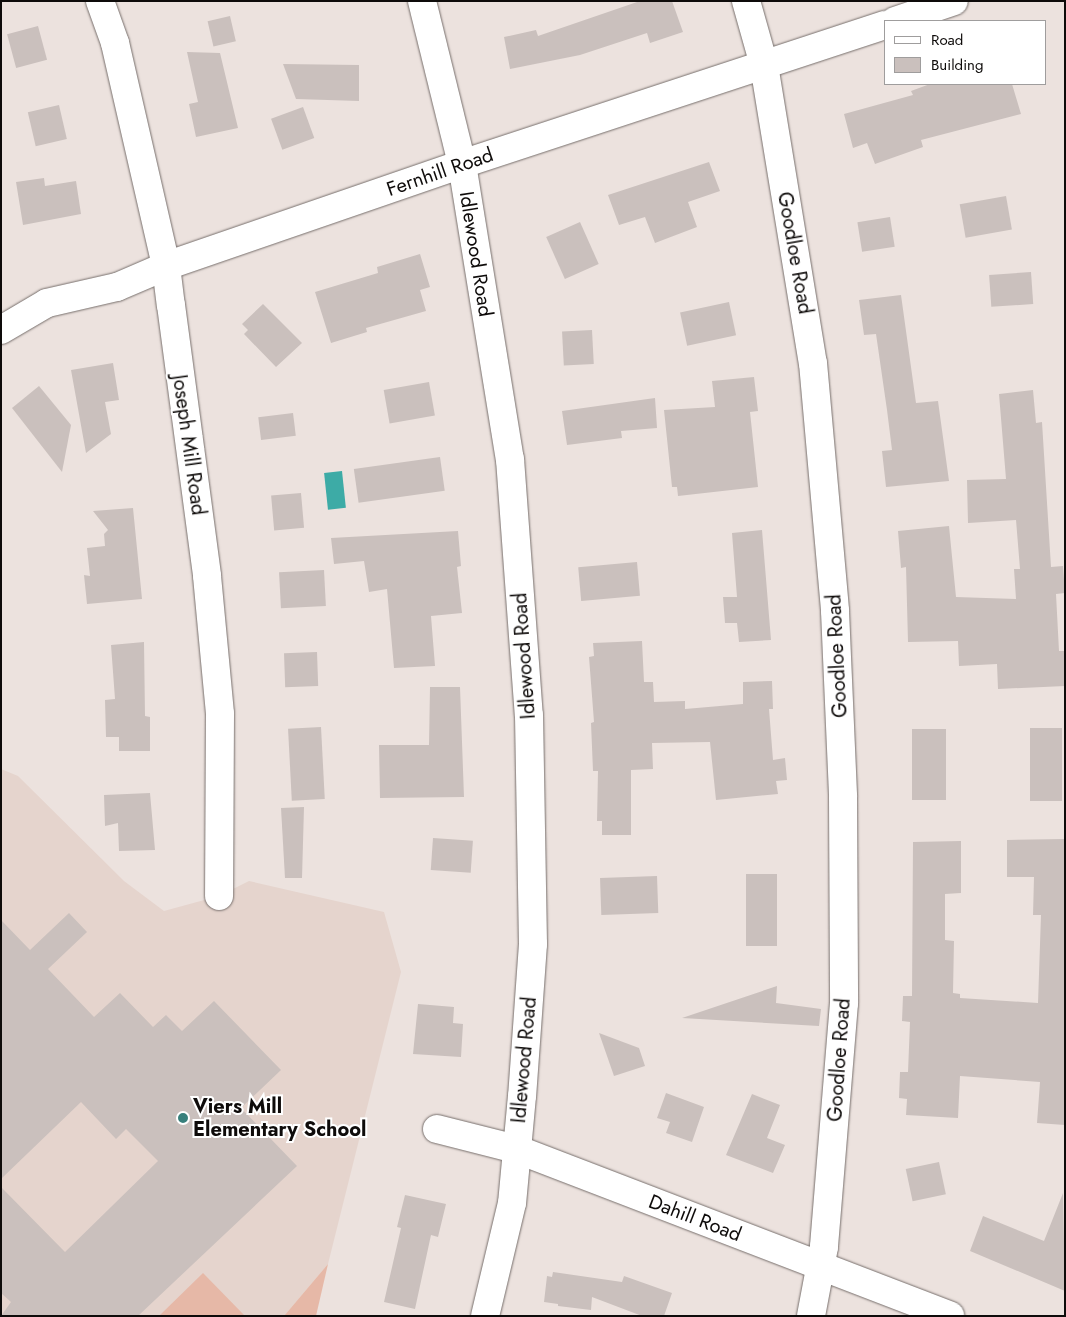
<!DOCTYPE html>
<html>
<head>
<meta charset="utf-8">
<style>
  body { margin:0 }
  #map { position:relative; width:1066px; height:1317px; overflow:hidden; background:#ece2de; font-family:Jost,sans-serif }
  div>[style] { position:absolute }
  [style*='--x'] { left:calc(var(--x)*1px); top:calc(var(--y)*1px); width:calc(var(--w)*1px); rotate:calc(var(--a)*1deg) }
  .built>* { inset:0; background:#e5d4cd }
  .green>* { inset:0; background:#e6b8a7 }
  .water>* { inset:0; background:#3daba6; transform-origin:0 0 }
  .building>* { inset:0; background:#cac0bd; transform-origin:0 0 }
  .roads { filter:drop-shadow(0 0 1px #776f6c) drop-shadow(0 0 1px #776f6c) }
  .minor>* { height:28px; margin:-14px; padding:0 14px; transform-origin:14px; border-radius:14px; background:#fff }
  .dots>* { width:14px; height:14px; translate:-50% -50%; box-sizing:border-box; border:2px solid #fff; border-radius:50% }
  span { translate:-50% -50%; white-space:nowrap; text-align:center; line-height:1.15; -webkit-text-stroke:4px #fff; paint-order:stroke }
  .street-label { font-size:20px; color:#0e0b0a }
  .poi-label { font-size:20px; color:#0e0b0a; font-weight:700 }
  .left { translate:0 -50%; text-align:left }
  .frame { position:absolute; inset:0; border:2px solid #0e0b0a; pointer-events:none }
  .legend { position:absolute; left:884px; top:20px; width:162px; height:65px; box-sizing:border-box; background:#fff; border:1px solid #9f9d9d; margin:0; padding:6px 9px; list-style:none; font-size:15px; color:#0e0b0a }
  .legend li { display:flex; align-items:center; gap:10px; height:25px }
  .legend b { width:25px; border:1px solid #9f9d9d }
</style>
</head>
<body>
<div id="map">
  <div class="built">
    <i style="clip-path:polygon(1px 769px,18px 776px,124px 881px,164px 911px,219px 896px,249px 881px,384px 912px,401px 972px,328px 1264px,284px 1316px,1px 1316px)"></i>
  </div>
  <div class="green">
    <i style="clip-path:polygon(328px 1264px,316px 1316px,284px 1316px)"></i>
    <i style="clip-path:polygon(203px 1273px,245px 1316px,159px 1316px)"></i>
  </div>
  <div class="water">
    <i style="left:342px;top:471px;width:37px;height:18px;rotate:84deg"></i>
  </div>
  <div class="building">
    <i style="clip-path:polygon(640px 1px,672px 1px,683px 32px,650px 43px,647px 33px,580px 55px,510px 69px,504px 37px,536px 30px,538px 36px)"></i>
    <i style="left:230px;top:16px;width:26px;height:23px;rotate:77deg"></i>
    <i style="left:38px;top:26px;width:35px;height:32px;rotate:75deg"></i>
    <i style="clip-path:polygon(187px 52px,220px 53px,238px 128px,196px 137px,189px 104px,198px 102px)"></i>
    <i style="clip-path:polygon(283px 64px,359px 65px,359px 101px,296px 99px)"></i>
    <i style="clip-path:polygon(930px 84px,1012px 84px,1021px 114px,921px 140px,923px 147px,875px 164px,867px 143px,853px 148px,844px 114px,913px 95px,911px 91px)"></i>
    <i style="left:59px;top:105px;width:35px;height:32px;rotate:77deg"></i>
    <i style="left:303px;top:107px;width:33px;height:34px;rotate:70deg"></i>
    <i style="clip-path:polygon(709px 162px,720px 191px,688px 202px,697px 227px,655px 243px,645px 217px,619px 225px,608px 195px)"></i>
    <i style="clip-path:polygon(44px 178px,45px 186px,76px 181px,81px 214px,23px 225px,16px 182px)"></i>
    <i style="left:1006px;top:196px;width:34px;height:47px;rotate:80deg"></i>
    <i style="left:890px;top:217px;width:30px;height:33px;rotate:81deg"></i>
    <i style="left:580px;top:222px;width:46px;height:37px;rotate:66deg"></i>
    <i style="clip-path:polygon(420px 254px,430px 287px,420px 290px,426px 311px,366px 328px,367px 332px,331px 343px,315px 292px,378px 273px,377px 267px)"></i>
    <i style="left:1031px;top:272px;width:32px;height:42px;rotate:86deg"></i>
    <i style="clip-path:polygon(901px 295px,916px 403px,938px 401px,949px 481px,886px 487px,882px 451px,892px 450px,887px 410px,876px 334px,864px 335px,859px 300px)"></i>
    <i style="left:729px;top:302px;width:34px;height:50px;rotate:78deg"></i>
    <i style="clip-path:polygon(263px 304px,302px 343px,276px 367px,244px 334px,248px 330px,242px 324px)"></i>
    <i style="left:592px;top:330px;width:34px;height:30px;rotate:87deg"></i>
    <i style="clip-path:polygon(113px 363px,119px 400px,105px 402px,111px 434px,86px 453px,71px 370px)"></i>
    <i style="clip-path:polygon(754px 377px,758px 411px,750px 412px,758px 487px,678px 496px,677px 487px,672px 487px,664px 410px,715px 407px,712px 381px)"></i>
    <i style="left:429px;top:382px;width:34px;height:46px;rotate:80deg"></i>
    <i style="clip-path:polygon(39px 386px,71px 425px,62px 472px,12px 408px)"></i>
    <i style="clip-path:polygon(1033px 390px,1036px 423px,1042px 422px,1051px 567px,1063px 566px,1065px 593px,1056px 594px,1059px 651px,1065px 651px,1065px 686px,998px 689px,997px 664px,959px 666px,958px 641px,908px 642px,906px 567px,901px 568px,898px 531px,949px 526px,956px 597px,1016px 599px,1014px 569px,1020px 569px,1016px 520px,968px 523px,967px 480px,1006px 479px,999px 394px)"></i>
    <i style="clip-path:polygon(655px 398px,657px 428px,621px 431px,622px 438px,567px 445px,562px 411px)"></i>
    <i style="left:293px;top:413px;width:23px;height:35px;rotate:83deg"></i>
    <i style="left:440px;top:457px;width:34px;height:87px;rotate:82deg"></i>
    <i style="left:301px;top:493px;width:35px;height:30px;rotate:85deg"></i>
    <i style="clip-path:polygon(133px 508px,142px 599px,87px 604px,84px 575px,90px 576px,87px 548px,105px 546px,104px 534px,108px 530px,93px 511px)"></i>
    <i style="clip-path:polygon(762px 530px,771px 640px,739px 642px,737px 623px,725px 623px,723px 597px,737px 597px,732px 533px)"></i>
    <i style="clip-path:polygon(458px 531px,461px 566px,457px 567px,462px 613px,431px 616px,435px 666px,394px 668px,387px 589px,369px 592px,364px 561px,334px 564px,331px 538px)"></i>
    <i style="left:637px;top:562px;width:34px;height:59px;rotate:85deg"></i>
    <i style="left:324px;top:570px;width:36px;height:45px;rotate:87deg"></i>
    <i style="clip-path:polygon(642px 641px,644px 682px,653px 682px,654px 702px,685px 701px,685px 709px,743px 704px,743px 682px,772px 681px,773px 709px,769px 709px,773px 760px,785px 758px,787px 780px,776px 781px,778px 794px,716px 800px,710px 742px,652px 743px,653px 769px,631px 770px,631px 835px,602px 835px,602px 821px,597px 821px,598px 771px,593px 771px,591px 723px,594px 722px,589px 657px,594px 656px,593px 643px)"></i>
    <i style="clip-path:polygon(144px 642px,145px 716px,150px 717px,150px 751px,119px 751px,119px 737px,106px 737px,105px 700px,115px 699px,111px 645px)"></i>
    <i style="left:317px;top:652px;width:34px;height:33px;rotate:88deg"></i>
    <i style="clip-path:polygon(430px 687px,460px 687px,464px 797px,380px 798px,379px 745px,429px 745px)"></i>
    <i style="left:321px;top:727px;width:72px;height:33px;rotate:87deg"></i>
    <i style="left:1030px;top:728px;width:32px;height:73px"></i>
    <i style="left:912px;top:729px;width:34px;height:71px"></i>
    <i style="clip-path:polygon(150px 793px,155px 850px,119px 851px,118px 823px,105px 826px,104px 795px)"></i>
    <i style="clip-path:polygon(304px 807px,302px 878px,285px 878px,281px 808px)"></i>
    <i style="left:433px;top:838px;width:40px;height:32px;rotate:4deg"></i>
    <i style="clip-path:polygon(1064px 839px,1065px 1125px,1037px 1123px,1040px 1082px,960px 1076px,958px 1118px,906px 1115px,907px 1099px,899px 1098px,900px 1072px,908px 1072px,910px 1022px,902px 1021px,903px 996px,912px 996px,913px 842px,961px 841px,961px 893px,945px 894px,945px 940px,954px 941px,953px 993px,960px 994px,960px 998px,1038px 1003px,1041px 915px,1033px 915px,1034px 877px,1007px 877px,1007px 840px)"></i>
    <i style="left:746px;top:874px;width:31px;height:72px"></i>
    <i style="left:657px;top:876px;width:37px;height:57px;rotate:88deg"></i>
    <i style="clip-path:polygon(69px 913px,87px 932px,48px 969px,94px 1017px,120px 993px,153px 1027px,166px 1015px,182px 1031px,214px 1001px,281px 1070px,241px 1108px,297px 1166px,138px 1316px,1px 1316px,11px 1302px,1px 1293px,1px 1187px,65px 1252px,158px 1161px,126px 1129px,116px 1139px,81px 1102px,1px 1179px,1px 920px,30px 950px)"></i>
    <i style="clip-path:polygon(777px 986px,776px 1003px,821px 1009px,819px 1026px,682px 1018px)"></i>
    <i style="clip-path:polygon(418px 1004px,454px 1007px,453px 1023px,463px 1024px,461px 1057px,413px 1054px)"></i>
    <i style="clip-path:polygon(599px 1033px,639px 1048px,645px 1066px,614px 1076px)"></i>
    <i style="clip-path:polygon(666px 1093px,704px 1107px,692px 1142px,666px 1133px,670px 1122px,657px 1118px)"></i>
    <i style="clip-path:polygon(752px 1094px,780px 1105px,767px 1138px,785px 1145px,773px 1173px,726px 1155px)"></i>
    <i style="left:939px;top:1162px;width:33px;height:34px;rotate:78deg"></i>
    <i style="clip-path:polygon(1063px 1193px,1065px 1291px,970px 1251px,983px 1216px,1044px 1241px)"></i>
    <i style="clip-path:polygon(405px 1195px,446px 1204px,438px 1237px,431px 1235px,415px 1309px,384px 1302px,401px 1228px,397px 1227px)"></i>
    <i style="clip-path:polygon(553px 1272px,622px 1282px,624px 1276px,672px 1293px,664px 1316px,642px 1316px,592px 1297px,591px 1310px,558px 1306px,558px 1304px,544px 1302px,547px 1276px,552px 1277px)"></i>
  </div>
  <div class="roads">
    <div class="minor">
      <i style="--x:100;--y:1;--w:45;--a:70.3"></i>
      <i style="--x:115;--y:43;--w:229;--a:77.1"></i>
      <i style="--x:166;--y:266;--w:39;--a:83"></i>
      <i style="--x:171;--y:305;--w:273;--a:82.4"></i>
      <i style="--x:207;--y:576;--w:139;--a:84.6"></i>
      <i style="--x:220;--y:714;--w:182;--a:90.3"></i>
      <i style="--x:422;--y:1;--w:168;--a:76.2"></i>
      <i style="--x:462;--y:164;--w:299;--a:80.8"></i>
      <i style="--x:510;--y:459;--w:257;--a:85.8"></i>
      <i style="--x:529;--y:715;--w:229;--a:89"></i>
      <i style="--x:533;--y:944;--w:152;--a:94.1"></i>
      <i style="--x:522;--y:1096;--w:107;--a:95.3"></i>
      <i style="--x:512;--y:1203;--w:116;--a:103.4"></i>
      <i style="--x:746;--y:1;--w:66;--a:74.3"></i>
      <i style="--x:764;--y:65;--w:302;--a:80.7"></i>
      <i style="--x:813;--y:363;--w:249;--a:84.9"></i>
      <i style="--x:835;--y:611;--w:186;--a:87.5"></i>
      <i style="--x:843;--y:797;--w:206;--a:89.7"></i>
      <i style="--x:844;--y:1003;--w:245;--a:94.7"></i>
      <i style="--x:824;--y:1247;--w:70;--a:100.7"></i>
      <i style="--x:895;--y:21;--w:62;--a:-18.7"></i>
      <i style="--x:1;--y:330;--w:53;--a:-30.4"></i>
      <i style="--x:47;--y:303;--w:72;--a:-12.9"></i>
      <i style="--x:117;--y:287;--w:53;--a:-23.2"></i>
      <i style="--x:166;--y:266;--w:313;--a:-19"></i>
      <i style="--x:462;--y:164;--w:445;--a:-18.2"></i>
      <i style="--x:437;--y:1129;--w:81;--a:14.2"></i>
      <i style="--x:516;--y:1149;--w:465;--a:21"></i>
    </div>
  </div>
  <div class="dots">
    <i style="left:183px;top:1118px;background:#377f7b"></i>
  </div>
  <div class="street-label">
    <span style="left:440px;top:172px;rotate:-19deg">Fernhill Road</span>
    <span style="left:795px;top:253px;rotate:80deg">Goodloe Road</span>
    <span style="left:476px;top:254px;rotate:81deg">Idlewood Road</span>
    <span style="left:189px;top:445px;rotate:82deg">Joseph Mill Road</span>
    <span style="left:524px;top:656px;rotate:-94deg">Idlewood Road</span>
    <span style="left:837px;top:656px;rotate:-93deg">Goodloe Road</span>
    <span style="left:524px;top:1060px;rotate:-85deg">Idlewood Road</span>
    <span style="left:839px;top:1060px;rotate:-86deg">Goodloe Road</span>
    <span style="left:695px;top:1218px;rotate:21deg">Dahill Road</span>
  </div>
  <div class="poi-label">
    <span class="left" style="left:193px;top:1118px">Viers Mill<br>Elementary School</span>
  </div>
  <div class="frame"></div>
  <ul class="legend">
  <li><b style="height:6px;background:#fff"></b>Road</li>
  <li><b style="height:14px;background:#cac0bd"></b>Building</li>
  </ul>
</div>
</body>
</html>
